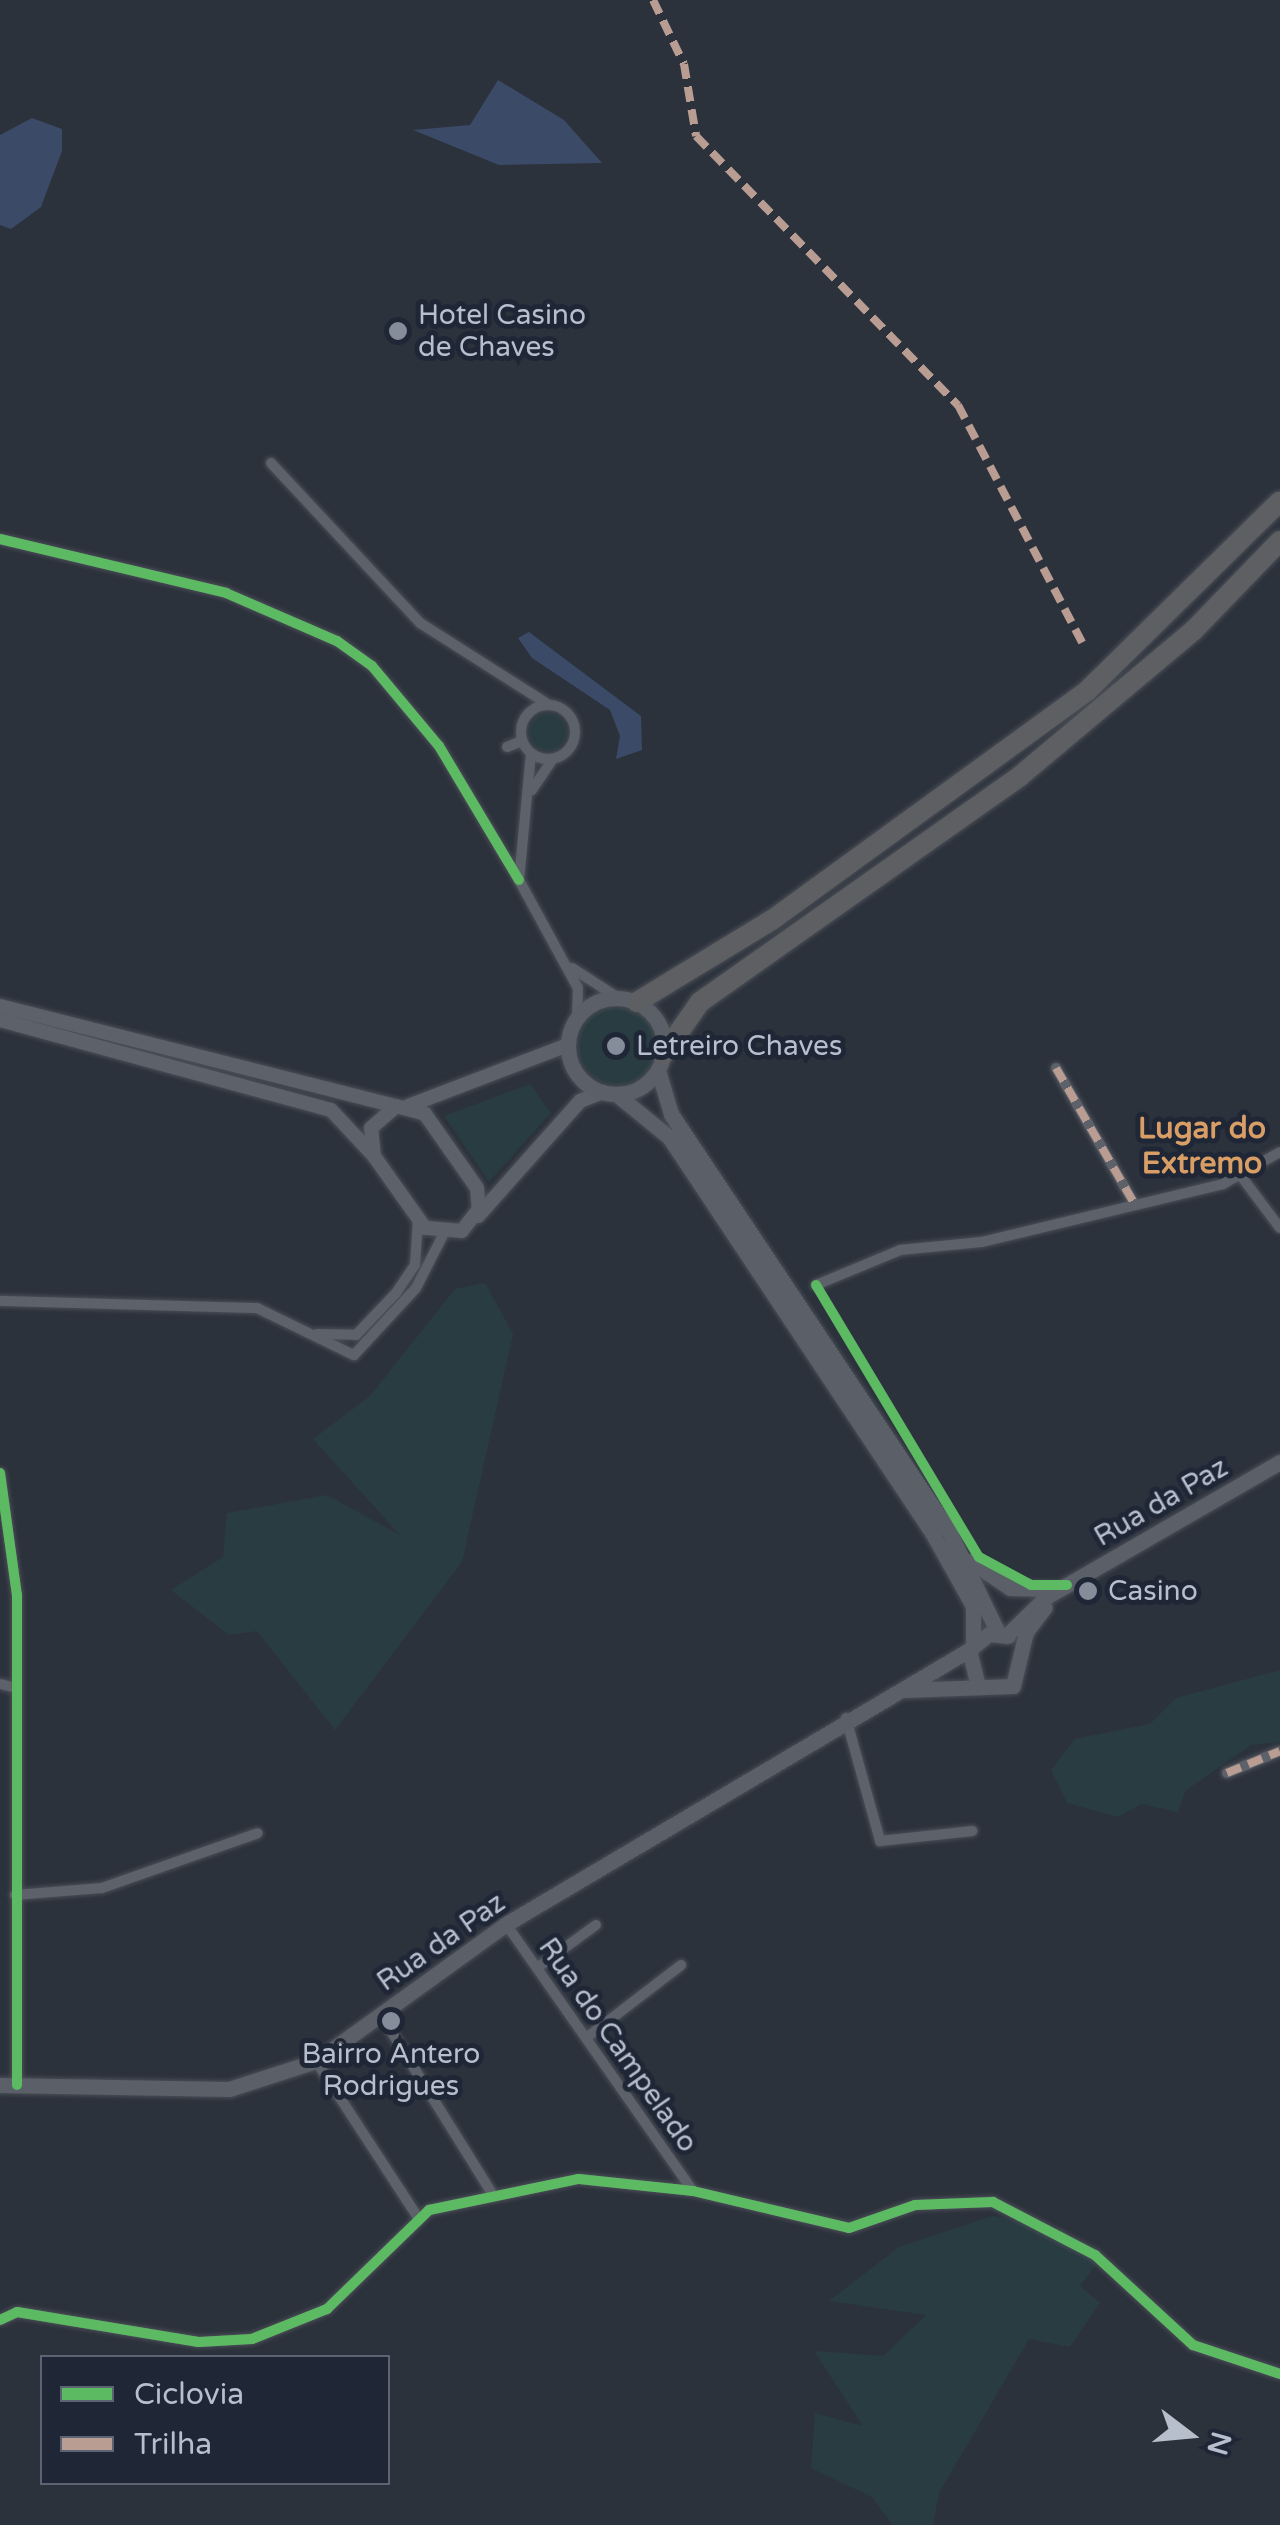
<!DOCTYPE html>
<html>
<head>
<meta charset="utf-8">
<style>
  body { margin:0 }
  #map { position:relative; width:1280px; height:2525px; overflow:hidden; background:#2c323c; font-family:"Varela Round",sans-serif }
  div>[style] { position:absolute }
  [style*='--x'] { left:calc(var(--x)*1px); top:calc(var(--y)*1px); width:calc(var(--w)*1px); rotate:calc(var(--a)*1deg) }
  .green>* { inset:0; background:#293c42 }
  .round { border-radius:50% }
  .water>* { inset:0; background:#3a4a67 }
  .roads { filter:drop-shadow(0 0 2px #4a4e56) drop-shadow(0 0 2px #4a4e56) }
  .minor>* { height:10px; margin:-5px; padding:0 5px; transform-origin:5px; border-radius:5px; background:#5d6169 }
  .minor>.ring { margin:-5px; padding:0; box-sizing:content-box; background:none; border:10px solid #5d6169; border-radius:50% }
  .tertiary>* { height:14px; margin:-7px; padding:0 7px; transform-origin:7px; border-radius:7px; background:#5d6169 }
  .secondary>* { height:15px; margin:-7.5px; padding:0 7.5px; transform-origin:7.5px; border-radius:7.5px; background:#5b5f68 }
  .secondary>.ring { margin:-7.5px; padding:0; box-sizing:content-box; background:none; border:15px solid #5b5f68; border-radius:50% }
  .motorway>* { height:20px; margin:-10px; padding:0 10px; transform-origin:10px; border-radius:10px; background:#5d5f63 }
  .quiet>* { height:8px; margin-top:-4px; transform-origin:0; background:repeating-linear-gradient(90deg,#b99d93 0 15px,transparent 0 23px) }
  .cycleway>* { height:10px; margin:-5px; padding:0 5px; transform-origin:5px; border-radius:5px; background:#5cba63 }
  .dots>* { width:28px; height:28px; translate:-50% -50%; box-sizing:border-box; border:5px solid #1f2737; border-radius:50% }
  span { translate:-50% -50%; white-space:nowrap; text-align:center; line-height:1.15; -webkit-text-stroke:10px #1f2737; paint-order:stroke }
  .poi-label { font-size:28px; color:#b7becc }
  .left { translate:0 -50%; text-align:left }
  .street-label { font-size:28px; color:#b7becc }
  .neighbourhood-label { font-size:30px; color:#d89e65; font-weight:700 }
  .legend { position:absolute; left:40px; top:2355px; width:350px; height:130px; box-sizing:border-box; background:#1f2737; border:2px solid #5c6373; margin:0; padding:12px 18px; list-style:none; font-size:30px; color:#b7becc }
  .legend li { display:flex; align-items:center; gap:20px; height:50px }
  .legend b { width:50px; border:2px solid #5c6373 }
  .north { position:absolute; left:1140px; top:2385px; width:100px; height:100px; -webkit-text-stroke:8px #1f2737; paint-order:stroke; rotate:106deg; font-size:28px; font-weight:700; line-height:40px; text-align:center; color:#b7becc }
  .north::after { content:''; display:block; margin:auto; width:35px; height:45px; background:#b7becc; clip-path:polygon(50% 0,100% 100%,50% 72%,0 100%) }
</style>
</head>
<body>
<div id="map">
  <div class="green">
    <i class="round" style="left:529px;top:713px;width:38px;height:38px"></i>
    <i class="round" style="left:578px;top:1007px;width:78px;height:78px"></i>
    <i style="clip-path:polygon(530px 1084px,551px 1113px,489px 1182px,444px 1116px)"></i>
    <i style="clip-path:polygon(485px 1283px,513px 1334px,462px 1562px,335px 1730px,257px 1631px,229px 1635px,171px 1590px,223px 1557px,227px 1513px,327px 1495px,400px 1535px,313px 1439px,370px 1396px,455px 1289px)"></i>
    <i style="clip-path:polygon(1280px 1670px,1280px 1742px,1251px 1745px,1185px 1791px,1178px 1812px,1141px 1804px,1118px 1817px,1067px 1803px,1051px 1770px,1075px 1739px,1150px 1724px,1176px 1698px)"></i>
    <i style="clip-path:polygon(993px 2216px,1063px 2229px,1096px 2265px,1080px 2286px,1100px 2303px,1070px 2347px,1029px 2339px,939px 2493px,933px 2525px,893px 2525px,872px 2497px,811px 2468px,815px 2413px,863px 2426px,814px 2351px,883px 2356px,926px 2315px,829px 2301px,899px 2247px)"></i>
  </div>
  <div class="water">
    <i style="clip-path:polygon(498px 80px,564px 120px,602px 163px,499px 165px,413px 130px,470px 125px)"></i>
    <i style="clip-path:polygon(32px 118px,62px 129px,62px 151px,41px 207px,11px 229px,0 225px,0 135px)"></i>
    <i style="clip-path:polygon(529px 632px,641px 716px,642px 750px,616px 759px,620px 736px,610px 710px,532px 658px,518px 638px)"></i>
  </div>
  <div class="roads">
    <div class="minor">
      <i style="--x:271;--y:463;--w:219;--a:47"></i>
      <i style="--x:420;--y:623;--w:153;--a:32.4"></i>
      <i style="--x:0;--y:539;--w:232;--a:13.4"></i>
      <i style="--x:226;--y:593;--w:121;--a:23.4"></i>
      <i style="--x:337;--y:641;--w:43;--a:35.5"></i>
      <i style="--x:372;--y:666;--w:104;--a:50.1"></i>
      <i style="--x:439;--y:746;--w:156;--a:59.2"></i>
      <i class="ring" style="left:521px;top:705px;width:44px;height:44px"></i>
      <i style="--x:507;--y:747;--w:16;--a:-22"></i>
      <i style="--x:531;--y:753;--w:128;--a:95.4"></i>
      <i style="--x:519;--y:880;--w:123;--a:61.4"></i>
      <i style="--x:578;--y:988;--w:30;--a:92"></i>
      <i style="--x:532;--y:790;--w:37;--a:-56"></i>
      <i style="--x:572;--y:968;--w:54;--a:32.8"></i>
      <i style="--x:1056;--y:1068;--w:158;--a:60"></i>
      <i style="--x:1241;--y:1176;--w:65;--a:53.1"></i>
      <i style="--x:816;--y:1285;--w:91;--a:-22.6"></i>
      <i style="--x:900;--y:1250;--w:82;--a:-5.6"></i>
      <i style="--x:982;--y:1242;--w:248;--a:-13.5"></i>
      <i style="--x:1223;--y:1184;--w:65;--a:-29.3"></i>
      <i style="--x:0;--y:1301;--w:257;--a:1.6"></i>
      <i style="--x:257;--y:1308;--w:108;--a:25.9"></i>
      <i style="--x:354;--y:1355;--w:91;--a:-47.2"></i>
      <i style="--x:416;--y:1288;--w:59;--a:-63"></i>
      <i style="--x:317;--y:1334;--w:39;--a:1"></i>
      <i style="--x:356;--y:1335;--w:58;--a:-46.4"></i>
      <i style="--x:396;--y:1293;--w:34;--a:-56"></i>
      <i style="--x:415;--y:1265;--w:46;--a:-86.3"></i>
      <i style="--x:0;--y:1473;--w:123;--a:82.1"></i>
      <i style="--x:17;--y:1595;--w:490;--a:90"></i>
      <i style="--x:0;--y:1684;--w:17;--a:13"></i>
      <i style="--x:846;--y:1718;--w:128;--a:74.5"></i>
      <i style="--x:880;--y:1841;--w:93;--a:-6.2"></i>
      <i style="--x:1227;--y:1773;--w:57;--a:-22.5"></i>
      <i style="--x:15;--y:1895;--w:87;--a:-4.6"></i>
      <i style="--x:102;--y:1888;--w:165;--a:-19.4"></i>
      <i style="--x:506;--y:1924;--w:326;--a:55"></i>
      <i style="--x:537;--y:1968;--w:73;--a:-36.1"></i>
      <i style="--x:381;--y:2015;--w:208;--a:58.1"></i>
      <i style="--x:586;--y:2038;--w:120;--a:-37.5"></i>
      <i style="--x:316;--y:2061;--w:185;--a:56.9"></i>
      <i style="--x:0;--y:2320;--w:19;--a:-25"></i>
      <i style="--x:17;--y:2312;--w:184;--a:9.4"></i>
      <i style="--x:199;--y:2342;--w:53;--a:-3.2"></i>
      <i style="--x:252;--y:2339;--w:81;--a:-21.8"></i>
      <i style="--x:327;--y:2309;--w:142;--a:-44.1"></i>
      <i style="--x:429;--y:2210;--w:153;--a:-11.7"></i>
      <i style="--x:579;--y:2179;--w:115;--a:6"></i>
      <i style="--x:693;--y:2191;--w:160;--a:13.3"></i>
      <i style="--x:849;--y:2228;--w:70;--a:-19.2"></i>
      <i style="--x:915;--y:2205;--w:78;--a:-2.2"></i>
      <i style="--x:993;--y:2202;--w:115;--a:27.5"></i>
      <i style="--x:1095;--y:2255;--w:133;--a:42.6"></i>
      <i style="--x:1193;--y:2345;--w:92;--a:18.4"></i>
    </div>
    <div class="tertiary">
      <i style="--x:0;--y:1006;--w:408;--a:14.2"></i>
      <i style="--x:0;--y:1020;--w:343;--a:15.2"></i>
      <i style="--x:331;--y:1110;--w:63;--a:46.9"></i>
      <i style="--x:396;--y:1106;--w:30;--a:15"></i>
      <i style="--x:425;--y:1114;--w:90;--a:54.9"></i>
      <i style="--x:477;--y:1188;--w:21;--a:85"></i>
      <i style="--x:479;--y:1209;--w:28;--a:128"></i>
      <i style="--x:462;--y:1231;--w:37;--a:-175"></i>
      <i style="--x:425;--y:1228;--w:88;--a:-125.3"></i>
      <i style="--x:374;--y:1156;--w:28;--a:-96"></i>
      <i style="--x:371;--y:1128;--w:33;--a:-41"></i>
      <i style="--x:408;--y:1106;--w:171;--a:-20.9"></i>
      <i style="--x:478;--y:1216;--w:154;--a:-48.4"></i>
      <i style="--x:580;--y:1101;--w:25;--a:-21"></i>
    </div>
    <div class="secondary">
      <i class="ring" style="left:568px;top:998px;width:81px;height:81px"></i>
      <i style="--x:658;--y:1070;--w:46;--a:73.5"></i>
      <i style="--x:671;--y:1114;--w:501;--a:56.31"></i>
      <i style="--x:949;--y:1531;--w:113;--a:64.3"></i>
      <i style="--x:616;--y:1094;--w:68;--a:39.1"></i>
      <i style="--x:669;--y:1137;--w:479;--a:56.4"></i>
      <i style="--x:934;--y:1536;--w:80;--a:60.9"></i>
      <i style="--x:973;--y:1606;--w:38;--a:90"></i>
      <i style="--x:970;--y:1561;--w:48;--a:34"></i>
      <i style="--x:1010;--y:1588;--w:43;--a:1.3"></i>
      <i style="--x:1007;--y:1635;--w:54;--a:-44.3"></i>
      <i style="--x:1046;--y:1597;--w:270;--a:-30"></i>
      <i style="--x:978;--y:1686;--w:37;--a:-104"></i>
      <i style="--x:969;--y:1650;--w:26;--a:-39"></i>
      <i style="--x:989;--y:1634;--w:19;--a:6"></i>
      <i style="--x:905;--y:1690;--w:108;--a:-2.1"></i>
      <i style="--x:1013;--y:1686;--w:56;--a:-76.5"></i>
      <i style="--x:1026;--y:1632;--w:31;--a:-53"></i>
      <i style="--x:0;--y:2085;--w:229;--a:1"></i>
      <i style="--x:229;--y:2089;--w:91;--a:-17.8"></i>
      <i style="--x:316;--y:2061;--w:234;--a:-35.8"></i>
      <i style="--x:506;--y:1924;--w:538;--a:-30.62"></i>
    </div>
    <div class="motorway">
      <i style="--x:637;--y:1002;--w:158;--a:-31.3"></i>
      <i style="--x:772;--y:920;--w:391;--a:-36"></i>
      <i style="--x:1088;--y:690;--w:269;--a:-44.5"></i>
      <i style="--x:663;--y:1055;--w:65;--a:-55.1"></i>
      <i style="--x:700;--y:1002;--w:392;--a:-35.2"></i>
      <i style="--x:1020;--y:776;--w:226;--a:-40"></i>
      <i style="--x:1193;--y:631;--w:125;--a:-46"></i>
    </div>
  </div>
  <div class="quiet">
    <i style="--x:653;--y:0;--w:71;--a:64.2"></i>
    <i style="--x:684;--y:64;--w:73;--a:80.5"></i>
    <i style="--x:696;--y:136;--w:376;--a:45.8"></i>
    <i style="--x:958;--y:405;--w:272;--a:62.4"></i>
    <i style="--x:1056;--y:1068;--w:158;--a:60"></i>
    <i style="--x:1227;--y:1773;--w:57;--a:-22.5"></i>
  </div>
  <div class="cycleway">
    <i style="--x:0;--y:539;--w:232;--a:13.4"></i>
    <i style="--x:226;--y:593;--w:121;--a:23.4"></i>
    <i style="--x:337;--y:641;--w:43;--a:35.5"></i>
    <i style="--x:372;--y:666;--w:104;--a:50.1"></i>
    <i style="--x:439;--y:746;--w:156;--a:59.2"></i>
    <i style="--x:816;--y:1285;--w:317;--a:59.1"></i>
    <i style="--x:979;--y:1557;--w:59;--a:28.3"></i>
    <i style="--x:1031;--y:1585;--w:36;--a:0"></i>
    <i style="--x:0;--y:1473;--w:123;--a:82.1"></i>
    <i style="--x:17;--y:1595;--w:490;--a:90"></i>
    <i style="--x:0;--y:2320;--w:19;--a:-25"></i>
    <i style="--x:17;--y:2312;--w:184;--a:9.4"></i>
    <i style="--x:199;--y:2342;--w:53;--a:-3.2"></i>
    <i style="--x:252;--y:2339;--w:81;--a:-21.8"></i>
    <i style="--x:327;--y:2309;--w:142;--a:-44.1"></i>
    <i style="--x:429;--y:2210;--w:153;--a:-11.7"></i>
    <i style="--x:579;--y:2179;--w:115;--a:6"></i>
    <i style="--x:693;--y:2191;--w:160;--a:13.3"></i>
    <i style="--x:849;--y:2228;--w:70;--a:-19.2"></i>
    <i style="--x:915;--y:2205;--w:78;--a:-2.2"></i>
    <i style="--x:993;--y:2202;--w:115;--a:27.5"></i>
    <i style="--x:1095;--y:2255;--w:133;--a:42.6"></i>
    <i style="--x:1193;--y:2345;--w:92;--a:18.4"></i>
  </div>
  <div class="dots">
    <i style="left:398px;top:331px;background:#868d9a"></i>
    <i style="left:616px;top:1046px;background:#868d9a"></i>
    <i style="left:1088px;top:1591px;background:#868d9a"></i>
    <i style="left:391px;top:2021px;background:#868d9a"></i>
  </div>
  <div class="poi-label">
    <span class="left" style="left:418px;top:331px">Hotel Casino<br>de Chaves</span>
    <span class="left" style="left:636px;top:1046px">Letreiro Chaves</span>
    <span class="left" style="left:1108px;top:1591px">Casino</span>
    <span style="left:391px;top:2070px">Bairro Antero<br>Rodrigues</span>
  </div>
  <div class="street-label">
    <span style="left:1161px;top:1502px;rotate:-30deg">Rua da Paz</span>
    <span style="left:441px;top:1942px;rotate:-35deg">Rua da Paz</span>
    <span style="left:618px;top:2045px;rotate:55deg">Rua do Campelado</span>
  </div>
  <div class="neighbourhood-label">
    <span style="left:1202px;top:1146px">Lugar do<br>Extremo</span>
  </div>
  <ul class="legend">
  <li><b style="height:12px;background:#5cba63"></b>Ciclovia</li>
  <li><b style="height:12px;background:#b99d93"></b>Trilha</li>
  </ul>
  <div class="north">N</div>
</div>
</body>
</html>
